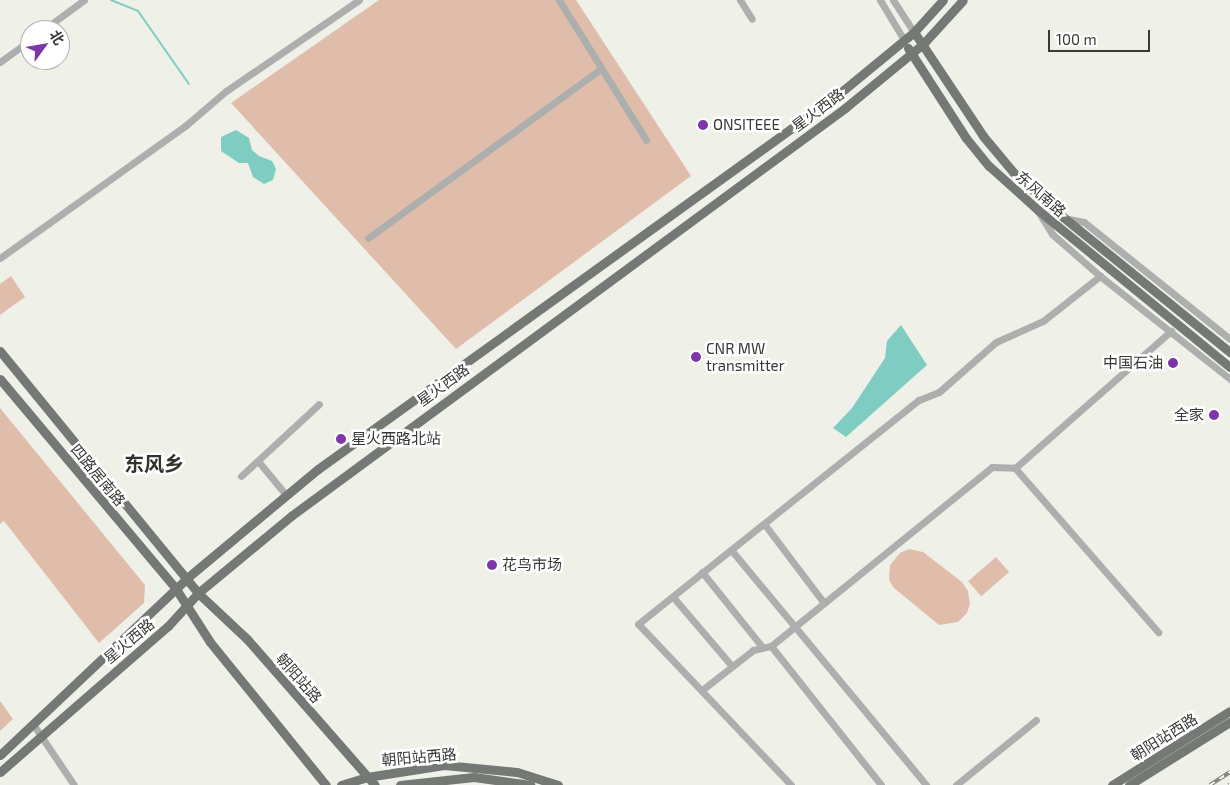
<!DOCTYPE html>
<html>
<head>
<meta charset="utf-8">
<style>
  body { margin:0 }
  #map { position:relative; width:1230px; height:785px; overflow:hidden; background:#eff1e9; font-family:"Exo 2","Noto Sans SC",sans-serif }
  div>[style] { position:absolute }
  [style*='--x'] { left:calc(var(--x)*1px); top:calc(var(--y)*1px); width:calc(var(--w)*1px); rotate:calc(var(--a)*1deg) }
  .green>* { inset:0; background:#e0bdaa; transform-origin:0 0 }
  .water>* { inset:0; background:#7eccc2 }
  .stream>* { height:2px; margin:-1px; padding:0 1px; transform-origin:1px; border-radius:1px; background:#7eccc2 }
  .minor>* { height:7px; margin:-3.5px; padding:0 3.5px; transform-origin:3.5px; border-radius:3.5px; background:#acafad }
  .major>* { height:9px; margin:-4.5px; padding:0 4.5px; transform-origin:4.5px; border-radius:4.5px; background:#747975 }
  .rail>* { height:4px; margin-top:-2px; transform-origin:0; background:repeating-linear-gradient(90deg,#fff 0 5.5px,#7e7f7a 0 11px); box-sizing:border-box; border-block:1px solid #7e7f7a }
  .dots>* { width:14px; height:14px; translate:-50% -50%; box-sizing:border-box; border:2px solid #fff; border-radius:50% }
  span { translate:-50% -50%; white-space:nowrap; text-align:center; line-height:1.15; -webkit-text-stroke:5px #fff; paint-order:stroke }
  .street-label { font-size:15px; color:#393936 }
  .poi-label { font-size:15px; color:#393936 }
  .left { translate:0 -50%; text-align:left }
  .right { translate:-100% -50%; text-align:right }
  .district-label { font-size:20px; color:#31322c; font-weight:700 }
  .north { position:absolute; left:20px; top:20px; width:50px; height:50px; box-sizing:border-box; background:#fff; border:1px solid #b0b0af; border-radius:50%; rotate:58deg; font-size:14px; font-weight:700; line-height:20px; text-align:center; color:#393936 }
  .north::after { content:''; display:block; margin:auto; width:18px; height:22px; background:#7c36a9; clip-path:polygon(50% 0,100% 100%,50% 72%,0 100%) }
  .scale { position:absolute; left:1048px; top:30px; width:102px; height:22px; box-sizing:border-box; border:2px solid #393936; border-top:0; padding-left:6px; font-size:15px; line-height:18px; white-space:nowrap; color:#393936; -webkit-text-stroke:4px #fff; paint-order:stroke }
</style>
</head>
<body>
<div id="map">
  <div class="green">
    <i style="clip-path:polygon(379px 0,576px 0,691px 176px,456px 349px,231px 103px)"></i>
    <i style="clip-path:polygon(11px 276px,25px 297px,0 315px,0 284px)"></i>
    <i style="clip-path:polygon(0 408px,145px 585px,144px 603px,99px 643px,4px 521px,0 524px)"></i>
    <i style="clip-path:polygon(909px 549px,923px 552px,962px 582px,968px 591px,970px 604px,967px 613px,958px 622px,939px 625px,894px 588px,889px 580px,890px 565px,900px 553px)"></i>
    <i style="left:996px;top:557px;width:20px;height:37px;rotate:49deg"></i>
    <i style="clip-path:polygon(0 701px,13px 719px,0 731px)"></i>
  </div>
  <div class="water">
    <i style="clip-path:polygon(236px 130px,249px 138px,252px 150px,259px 156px,272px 161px,276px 169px,273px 180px,264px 184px,253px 177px,248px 163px,239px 163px,221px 151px,221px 137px)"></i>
    <i style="clip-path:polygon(901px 325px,927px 365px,846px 437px,833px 428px,852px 408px,885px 358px,887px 341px)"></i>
  </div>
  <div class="stream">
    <i style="--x:111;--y:0;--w:29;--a:22"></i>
    <i style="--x:138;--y:11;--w:89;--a:55.1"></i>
  </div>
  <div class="minor">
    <i style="--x:559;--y:0;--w:165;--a:58.1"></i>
    <i style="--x:740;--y:0;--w:22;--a:58"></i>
    <i style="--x:880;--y:0;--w:47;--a:59"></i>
    <i style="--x:893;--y:0;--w:38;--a:57"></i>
    <i style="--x:43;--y:30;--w:51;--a:-36.2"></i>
    <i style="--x:0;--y:62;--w:37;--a:-36"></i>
    <i style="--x:1039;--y:213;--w:25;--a:58"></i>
    <i style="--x:1052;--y:234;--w:64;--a:41.2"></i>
    <i style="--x:1100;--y:276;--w:166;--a:38.4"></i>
    <i style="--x:1064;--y:218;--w:20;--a:11"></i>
    <i style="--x:1084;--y:222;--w:187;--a:38.7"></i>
    <i style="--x:368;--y:238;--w:288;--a:-36"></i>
    <i style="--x:0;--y:258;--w:227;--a:-35.5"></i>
    <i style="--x:185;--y:126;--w:54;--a:-40.5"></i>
    <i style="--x:226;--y:91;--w:161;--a:-34.4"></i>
    <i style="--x:258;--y:461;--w:45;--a:50.4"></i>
    <i style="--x:1015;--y:468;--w:218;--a:48.9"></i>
    <i style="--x:241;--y:476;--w:106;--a:-42.7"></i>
    <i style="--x:765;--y:525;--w:98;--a:52.9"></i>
    <i style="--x:732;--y:551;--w:304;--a:50.3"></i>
    <i style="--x:702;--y:572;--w:97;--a:51.2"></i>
    <i style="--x:673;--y:597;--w:91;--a:49.5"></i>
    <i style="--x:771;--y:646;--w:177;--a:51.6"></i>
    <i style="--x:702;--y:690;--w:65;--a:-38.1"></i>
    <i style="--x:753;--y:650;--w:18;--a:-13"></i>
    <i style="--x:771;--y:646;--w:284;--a:-39"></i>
    <i style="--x:992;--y:467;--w:23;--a:2"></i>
    <i style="--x:1015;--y:468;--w:208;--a:-41.3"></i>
    <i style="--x:33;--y:724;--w:73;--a:56.1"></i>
    <i style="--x:791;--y:785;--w:222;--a:-133.5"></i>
    <i style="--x:638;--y:624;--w:359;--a:-38.6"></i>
    <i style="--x:919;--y:400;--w:22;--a:-22"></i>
    <i style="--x:939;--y:392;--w:76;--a:-41.3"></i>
    <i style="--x:996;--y:342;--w:51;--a:-24.1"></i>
    <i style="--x:1043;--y:321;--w:73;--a:-38.3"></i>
    <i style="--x:956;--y:785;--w:103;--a:-39.1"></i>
  </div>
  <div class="major">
    <i style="--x:914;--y:32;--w:125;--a:56.4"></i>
    <i style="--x:983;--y:136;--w:48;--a:50"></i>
    <i style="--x:1014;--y:173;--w:66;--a:41.9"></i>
    <i style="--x:1063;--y:217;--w:215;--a:39"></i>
    <i style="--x:908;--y:48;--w:107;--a:57.2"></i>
    <i style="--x:966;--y:138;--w:36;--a:51"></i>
    <i style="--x:989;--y:166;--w:66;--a:41.9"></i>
    <i style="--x:1038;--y:210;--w:248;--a:39.3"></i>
    <i style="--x:0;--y:351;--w:313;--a:50.7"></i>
    <i style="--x:198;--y:593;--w:67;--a:43.2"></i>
    <i style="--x:247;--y:639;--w:194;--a:48.8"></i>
    <i style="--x:0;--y:379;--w:274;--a:50"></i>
    <i style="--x:176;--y:589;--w:63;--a:57.3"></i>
    <i style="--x:210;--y:642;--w:184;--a:51"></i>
    <i style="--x:0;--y:755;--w:257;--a:-43.4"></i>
    <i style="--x:187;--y:578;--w:170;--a:-39.8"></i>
    <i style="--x:318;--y:469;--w:637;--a:-35.74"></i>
    <i style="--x:835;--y:97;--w:102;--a:-39.4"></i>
    <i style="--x:914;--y:32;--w:43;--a:-47.8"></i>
    <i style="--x:0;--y:772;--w:223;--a:-41"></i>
    <i style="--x:168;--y:626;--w:45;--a:-47.7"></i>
    <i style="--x:198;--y:593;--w:121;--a:-39.6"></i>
    <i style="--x:291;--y:516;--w:688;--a:-36.37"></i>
    <i style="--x:845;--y:108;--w:101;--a:-39.4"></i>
    <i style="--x:923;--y:44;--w:59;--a:-47.7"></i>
    <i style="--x:341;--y:785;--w:27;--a:-17"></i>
    <i style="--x:367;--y:777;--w:78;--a:-8.9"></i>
    <i style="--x:444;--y:765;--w:73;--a:5.5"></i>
    <i style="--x:517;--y:772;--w:43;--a:17.6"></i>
    <i style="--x:400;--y:785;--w:74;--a:-6.2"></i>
    <i style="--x:474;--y:777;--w:57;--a:8.1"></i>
    <i style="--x:1112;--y:785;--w:139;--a:-32.1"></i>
    <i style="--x:1129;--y:785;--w:119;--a:-32"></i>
  </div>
  <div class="rail">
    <i style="--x:1210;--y:785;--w:24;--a:-33"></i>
    <i style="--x:1229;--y:785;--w:1;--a:-45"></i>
  </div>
  <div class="dots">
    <i style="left:703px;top:125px;background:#7c36a9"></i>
    <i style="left:696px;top:357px;background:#7c36a9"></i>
    <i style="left:1173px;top:363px;background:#7c36a9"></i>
    <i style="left:1214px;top:415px;background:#7c36a9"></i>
    <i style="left:341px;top:439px;background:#7c36a9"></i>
    <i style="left:492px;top:565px;background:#7c36a9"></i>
  </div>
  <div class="street-label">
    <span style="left:818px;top:110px;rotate:-37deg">星火西路</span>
    <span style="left:1041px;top:194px;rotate:41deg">东风南路</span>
    <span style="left:443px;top:385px;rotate:-36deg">星火西路</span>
    <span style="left:98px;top:475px;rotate:50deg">四路居南路</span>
    <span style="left:129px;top:641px;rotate:-40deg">星火西路</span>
    <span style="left:299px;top:678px;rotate:49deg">朝阳站路</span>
    <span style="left:1164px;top:737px;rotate:-32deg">朝阳站西路</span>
    <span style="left:419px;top:757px;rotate:-5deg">朝阳站西路</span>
  </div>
  <div class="poi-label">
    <span class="left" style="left:713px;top:125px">ONSITEEE</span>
    <span class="left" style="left:706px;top:357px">CNR MW<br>transmitter</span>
    <span class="right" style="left:1163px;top:363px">中国石油</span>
    <span class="right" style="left:1204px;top:415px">全家</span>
    <span class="left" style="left:351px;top:439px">星火西路北站</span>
    <span class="left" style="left:502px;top:565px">花鸟市场</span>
  </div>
  <div class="district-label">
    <span style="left:154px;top:463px">东风乡</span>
  </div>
  <div class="north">北</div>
  <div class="scale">100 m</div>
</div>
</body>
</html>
